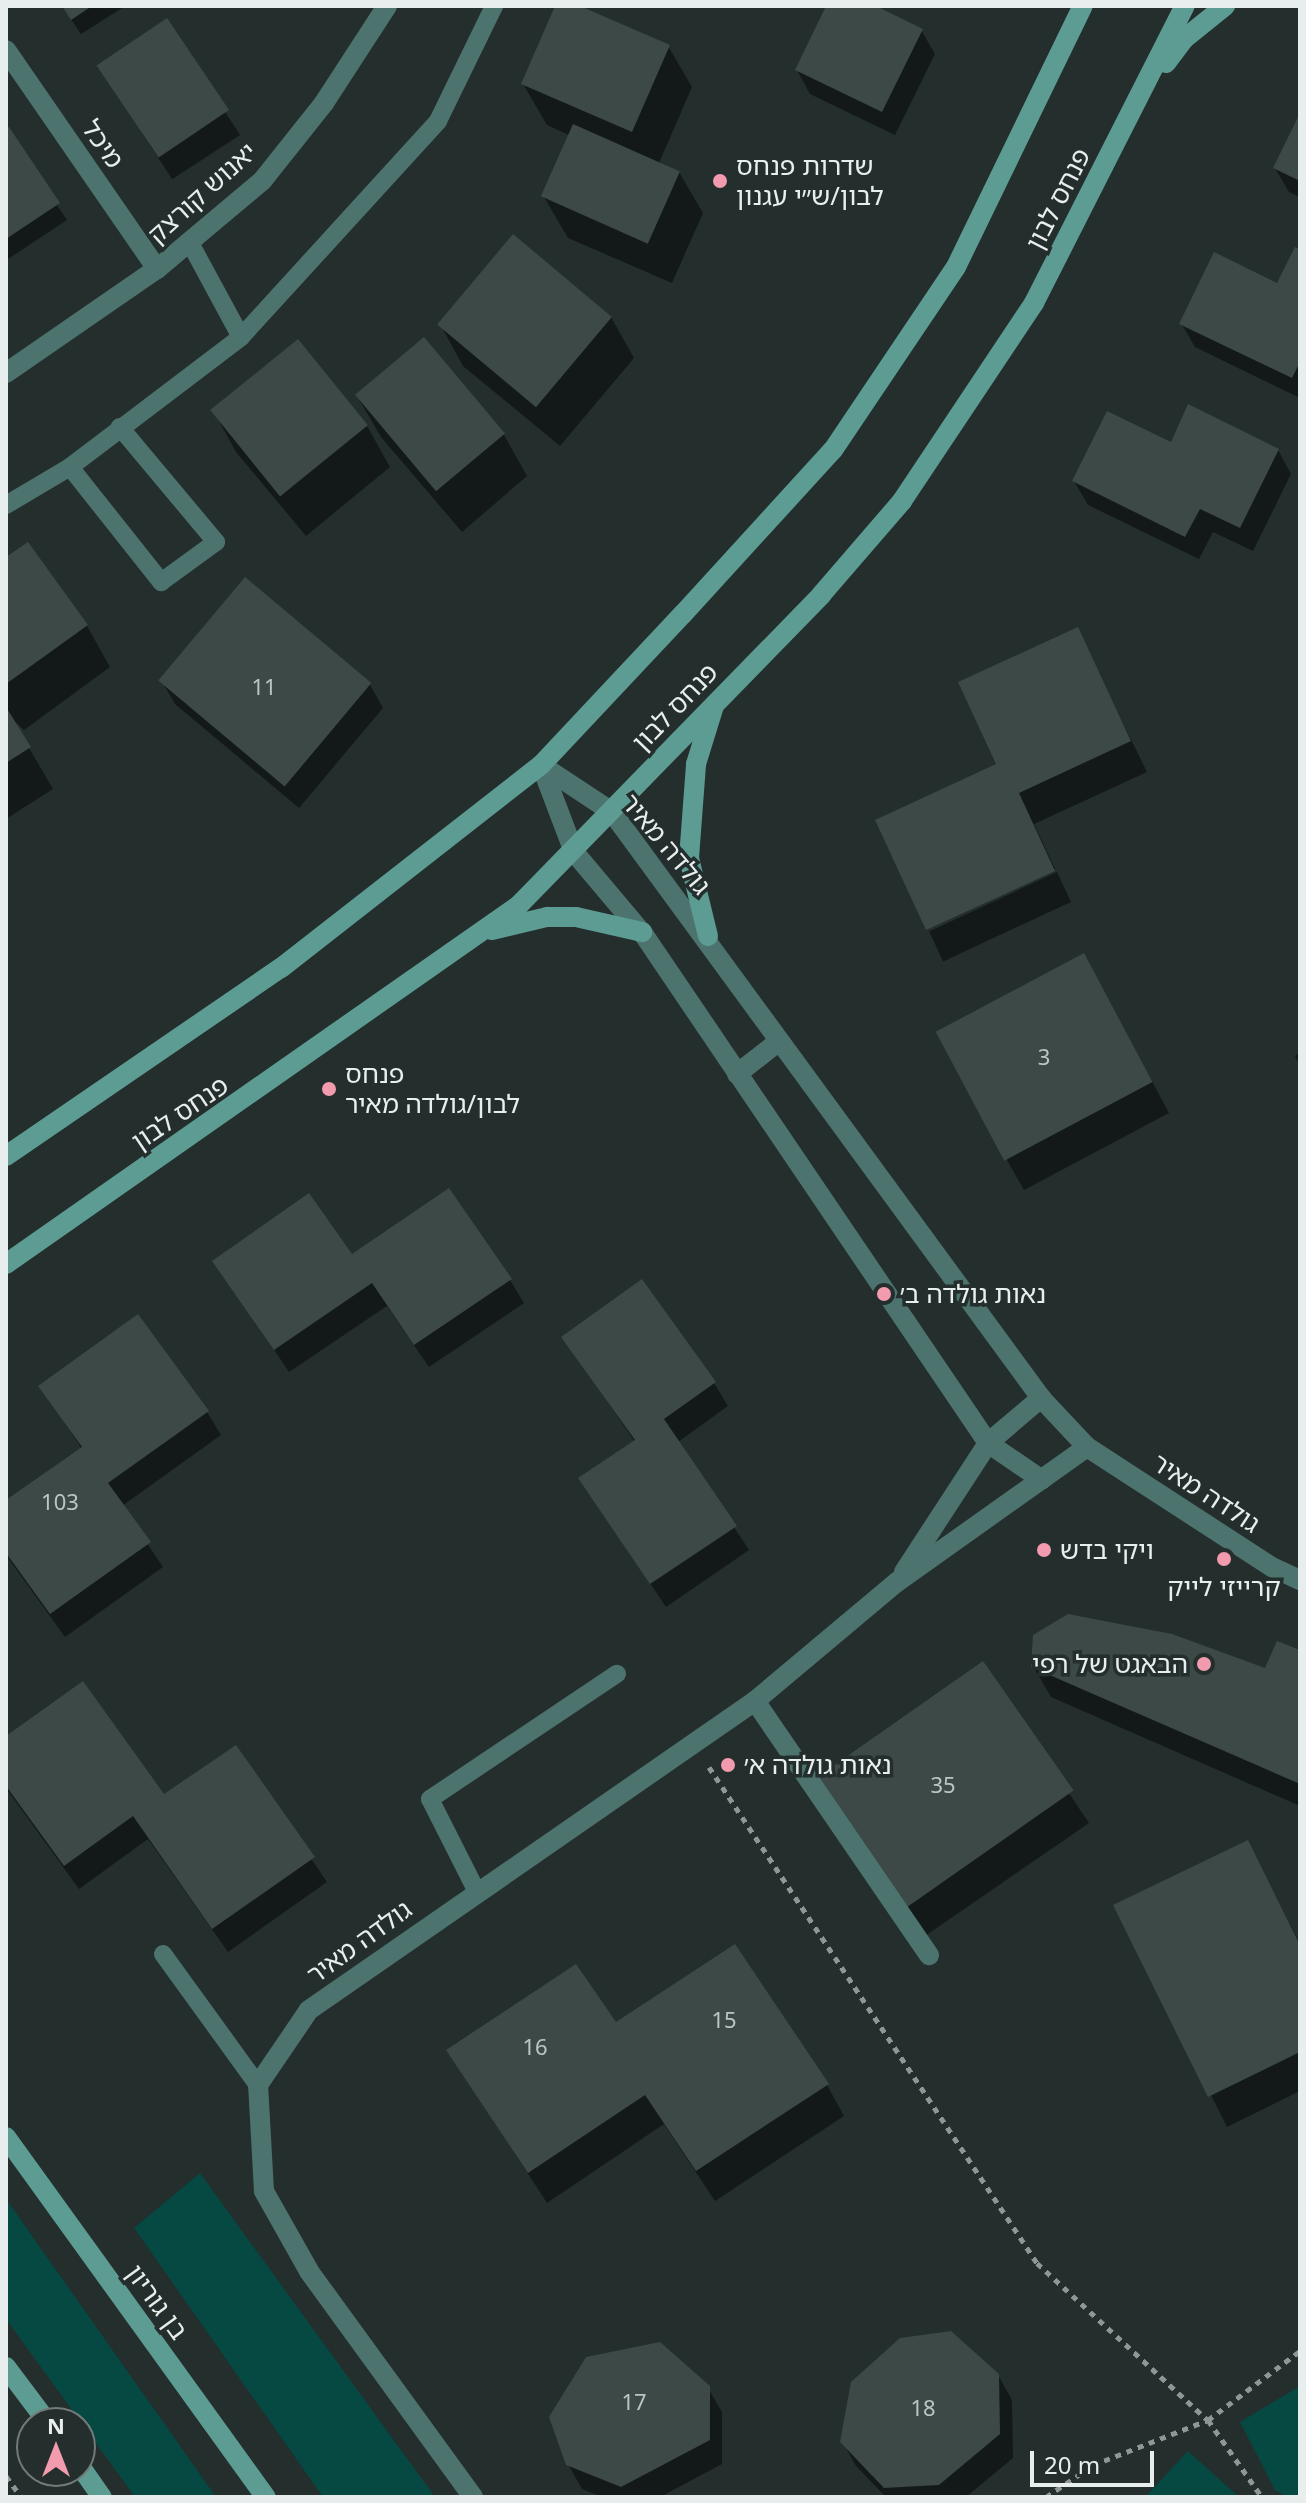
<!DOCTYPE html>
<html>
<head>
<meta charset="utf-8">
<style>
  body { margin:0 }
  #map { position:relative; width:1306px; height:2503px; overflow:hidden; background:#242e2d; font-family:"Noto Sans","Noto Sans Hebrew",sans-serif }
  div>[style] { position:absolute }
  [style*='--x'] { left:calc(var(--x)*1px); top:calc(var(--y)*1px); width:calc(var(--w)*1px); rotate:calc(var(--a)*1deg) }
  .green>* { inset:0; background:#064842 }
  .shadow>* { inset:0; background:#0007; transform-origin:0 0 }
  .building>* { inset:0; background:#3d4947; transform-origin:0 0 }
  .path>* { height:5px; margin-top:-2.5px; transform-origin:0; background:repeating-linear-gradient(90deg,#8e9796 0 6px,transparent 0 12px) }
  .service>* { height:18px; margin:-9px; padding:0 9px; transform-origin:9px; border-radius:9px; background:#4d736e }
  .minor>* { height:20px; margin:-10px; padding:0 10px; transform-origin:10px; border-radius:10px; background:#4d736e }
  .secondary>* { height:20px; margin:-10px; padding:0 10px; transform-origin:10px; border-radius:10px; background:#5c9c93 }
  .dots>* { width:22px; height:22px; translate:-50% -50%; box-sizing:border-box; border:4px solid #242e2d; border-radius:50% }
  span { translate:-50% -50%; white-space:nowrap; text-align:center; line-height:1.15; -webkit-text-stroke:7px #242e2d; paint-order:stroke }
  .number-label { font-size:22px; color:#bcc5c4 }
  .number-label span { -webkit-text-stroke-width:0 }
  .street-label { font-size:26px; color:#e7eeed }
  .poi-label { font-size:26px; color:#e7eeed }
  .left { translate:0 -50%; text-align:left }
  .right { translate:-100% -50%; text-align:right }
  .frame { position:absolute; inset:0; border:8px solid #e7eeed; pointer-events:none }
  .north { position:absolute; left:16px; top:2407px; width:80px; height:80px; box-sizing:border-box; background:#242e2d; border:2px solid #727b7a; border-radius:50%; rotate:0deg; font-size:22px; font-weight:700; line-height:32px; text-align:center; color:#e7eeed }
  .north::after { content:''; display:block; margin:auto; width:28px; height:36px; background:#f29aae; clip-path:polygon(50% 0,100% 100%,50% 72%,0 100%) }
  .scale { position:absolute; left:1030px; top:2451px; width:124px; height:36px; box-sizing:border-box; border:4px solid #e7eeed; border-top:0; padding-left:10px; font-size:24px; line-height:28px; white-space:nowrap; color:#e7eeed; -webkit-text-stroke:6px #242e2d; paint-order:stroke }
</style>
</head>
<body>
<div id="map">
  <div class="green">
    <i style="clip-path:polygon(200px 2173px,435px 2497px,323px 2497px,134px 2228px)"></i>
    <i style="clip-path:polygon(6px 2199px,216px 2497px,135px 2497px,6px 2319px)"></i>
    <i style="clip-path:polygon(1300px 2386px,1300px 2497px,1287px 2497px,1275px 2490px,1240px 2422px)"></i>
    <i style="clip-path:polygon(1188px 2451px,1239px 2497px,1145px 2497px)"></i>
  </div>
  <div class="shadow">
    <i style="clip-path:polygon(62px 6px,121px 6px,122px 8px,81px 34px)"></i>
    <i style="clip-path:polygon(557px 6px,575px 6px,668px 46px,692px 87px,659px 163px,679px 172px,703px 213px,672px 283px,568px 238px,544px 197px,571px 136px,547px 125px,523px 84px)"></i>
    <i style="clip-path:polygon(828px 6px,871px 6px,921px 30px,935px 54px,895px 135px,810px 94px,797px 70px)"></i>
    <i style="left:166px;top:21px;width:136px;height:81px;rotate:57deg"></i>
    <i style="clip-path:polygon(1300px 118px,1300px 197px,1289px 192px,1275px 168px)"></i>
    <i style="clip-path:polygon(6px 131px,67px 220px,8px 259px,6px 256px)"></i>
    <i style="clip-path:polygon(1300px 251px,1300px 398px,1195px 347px,1181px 323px,1278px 286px)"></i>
    <i style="clip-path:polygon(611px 317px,634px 358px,560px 446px,463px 366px,440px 324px)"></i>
    <i style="clip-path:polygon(357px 396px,504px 435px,527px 476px,462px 532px,381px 437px)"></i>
    <i style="clip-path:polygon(213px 410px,367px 426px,390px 467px,306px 536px,236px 452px)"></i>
    <i style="clip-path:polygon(1172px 445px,1278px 450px,1291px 474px,1253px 551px,1213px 532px,1199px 559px,1088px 505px,1074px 481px)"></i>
    <i style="clip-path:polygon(6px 560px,87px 626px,110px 667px,24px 730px,12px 719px,53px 789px,6px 819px)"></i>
    <i style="clip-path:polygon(245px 580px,370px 685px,383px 708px,299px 808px,175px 704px,161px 680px)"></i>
    <i style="clip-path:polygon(1077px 630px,1147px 772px,1034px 824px,1055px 869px,927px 928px,999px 765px)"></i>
    <i style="left:1057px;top:872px;width:33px;height:141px;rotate:65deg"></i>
    <i style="clip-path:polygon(1101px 986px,1169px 1113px,1024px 1190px,1007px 1160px)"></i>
    <i style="clip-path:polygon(1300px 1052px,1300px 1065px,1295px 1056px)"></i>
    <i style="clip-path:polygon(351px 1257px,510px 1280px,524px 1303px,429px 1367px,387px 1306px,289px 1372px,215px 1261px)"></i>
    <i style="clip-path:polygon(564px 1338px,714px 1383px,728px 1406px,678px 1442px,749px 1550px,666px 1607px,580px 1478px,635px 1442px)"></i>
    <i style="clip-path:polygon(41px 1387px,207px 1412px,221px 1435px,122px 1506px,163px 1567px,65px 1637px,6px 1555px,6px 1503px,82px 1449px)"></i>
    <i style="clip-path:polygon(1300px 1653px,1300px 1806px,1051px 1697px,1033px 1666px,1266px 1671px)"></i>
    <i style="clip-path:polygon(982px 1664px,1089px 1823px,922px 1938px,832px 1810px)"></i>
    <i style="clip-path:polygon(6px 1739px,164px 1797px,236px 1748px,327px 1882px,228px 1952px,148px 1839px,79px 1889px,6px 1788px)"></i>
    <i style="clip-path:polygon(1248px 1842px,1300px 1944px,1300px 2091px,1227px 2127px,1116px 1906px)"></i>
    <i style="clip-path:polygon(615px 2025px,827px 2085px,844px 2116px,715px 2201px,664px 2124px,547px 2203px,449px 2051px)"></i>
    <i style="clip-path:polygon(998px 2375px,1012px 2400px,1013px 2458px,966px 2497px,886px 2497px,856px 2466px,842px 2441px)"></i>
    <i style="clip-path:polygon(708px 2388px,722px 2412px,722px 2464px,660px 2497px,603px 2497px,582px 2489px,568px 2464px)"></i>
  </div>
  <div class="building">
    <i style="clip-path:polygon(62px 6px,92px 6px,71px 20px)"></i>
    <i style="clip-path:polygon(555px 6px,580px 6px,670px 45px,632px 132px,521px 84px)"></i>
    <i style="clip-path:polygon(826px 6px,876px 6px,923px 29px,882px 112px,795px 70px)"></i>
    <i style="left:167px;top:18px;width:111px;height:85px;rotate:56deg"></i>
    <i style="clip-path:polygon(1300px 113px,1300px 181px,1273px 168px)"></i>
    <i style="left:573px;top:124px;width:117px;height:79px;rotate:24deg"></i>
    <i style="clip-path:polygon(9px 127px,60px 203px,6px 239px,6px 129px)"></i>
    <i style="left:513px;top:234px;width:129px;height:118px;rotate:40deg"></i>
    <i style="clip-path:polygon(1295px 247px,1300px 249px,1300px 362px,1292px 378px,1179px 324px,1214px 252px,1277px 283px)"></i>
    <i style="left:424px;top:337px;width:126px;height:90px;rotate:50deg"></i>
    <i style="left:298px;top:339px;width:111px;height:113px;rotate:51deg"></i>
    <i style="clip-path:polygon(1188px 404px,1279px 449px,1240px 528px,1200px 509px,1185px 537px,1072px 481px,1107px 411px,1171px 442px)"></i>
    <i style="clip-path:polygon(28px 542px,88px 625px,6px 684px,6px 557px)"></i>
    <i style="left:245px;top:577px;width:165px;height:135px;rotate:40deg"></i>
    <i style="clip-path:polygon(1078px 627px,1131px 741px,1019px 793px,1055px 871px,926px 930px,875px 820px,996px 764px,958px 682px)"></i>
    <i style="clip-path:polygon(6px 707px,31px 747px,6px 763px)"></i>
    <i style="left:1084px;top:953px;width:146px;height:168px;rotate:62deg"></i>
    <i style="clip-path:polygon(449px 1188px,512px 1279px,414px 1345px,372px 1283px,274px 1350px,212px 1261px,309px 1193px,352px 1254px)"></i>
    <i style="clip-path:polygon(642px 1279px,716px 1382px,664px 1419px,737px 1526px,650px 1584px,578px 1478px,635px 1440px,561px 1337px)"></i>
    <i style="clip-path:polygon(138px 1314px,209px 1411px,108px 1483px,151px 1542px,50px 1614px,6px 1553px,6px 1500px,82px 1447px,38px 1386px)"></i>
    <i style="clip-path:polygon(1068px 1614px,1172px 1634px,1265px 1668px,1277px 1641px,1300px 1650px,1300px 1784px,1031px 1667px,1033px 1635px)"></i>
    <i style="left:983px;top:1661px;width:158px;height:208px;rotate:55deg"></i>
    <i style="clip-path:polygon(83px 1681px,164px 1794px,236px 1745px,315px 1857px,212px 1929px,133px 1816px,64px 1866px,6px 1786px,6px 1736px)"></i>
    <i style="clip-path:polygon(1248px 1840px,1300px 1945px,1300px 2052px,1208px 2097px,1113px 1905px)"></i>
    <i style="clip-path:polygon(735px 1944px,829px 2084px,696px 2171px,645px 2095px,528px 2173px,446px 2050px,576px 1964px,616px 2022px)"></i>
    <i style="clip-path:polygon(951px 2331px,999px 2374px,1000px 2434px,939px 2485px,884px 2488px,840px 2442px,851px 2382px,900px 2338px)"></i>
    <i style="clip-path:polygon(660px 2342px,710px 2386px,710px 2440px,621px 2487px,566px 2465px,549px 2417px,586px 2357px)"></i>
  </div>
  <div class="path">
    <i style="--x:709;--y:1767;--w:595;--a:56.52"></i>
    <i style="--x:1037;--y:2263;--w:232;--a:42.6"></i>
    <i style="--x:1208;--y:2420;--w:94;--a:55"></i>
    <i style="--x:6;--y:2476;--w:26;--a:54"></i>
    <i style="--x:1046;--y:2497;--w:57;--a:-34.2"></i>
    <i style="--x:1093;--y:2465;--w:123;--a:-21.4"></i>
    <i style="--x:1208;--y:2420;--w:115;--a:-36.9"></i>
  </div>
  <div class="service">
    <i style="--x:189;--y:241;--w:109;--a:61.6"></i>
    <i style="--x:70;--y:467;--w:147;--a:51.6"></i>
    <i style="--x:161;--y:582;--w:68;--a:-36"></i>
    <i style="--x:216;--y:542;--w:150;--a:-129.9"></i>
    <i style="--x:6;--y:505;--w:74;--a:-30.7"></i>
    <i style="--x:70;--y:467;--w:215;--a:-37.2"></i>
    <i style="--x:241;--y:337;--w:292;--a:-47.6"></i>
    <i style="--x:438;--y:121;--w:128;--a:-64"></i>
    <i style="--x:476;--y:1890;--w:102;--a:-116.8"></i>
    <i style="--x:430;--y:1799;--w:225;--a:-33.8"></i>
    <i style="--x:163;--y:1954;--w:162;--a:54.1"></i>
  </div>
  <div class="minor">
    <i style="--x:6;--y:50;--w:266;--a:55.4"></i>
    <i style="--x:6;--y:373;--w:183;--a:-34.6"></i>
    <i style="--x:157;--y:269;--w:137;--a:-40"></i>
    <i style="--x:262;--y:181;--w:100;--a:-51.5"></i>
    <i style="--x:324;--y:103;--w:116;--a:-57"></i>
    <i style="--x:541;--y:765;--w:85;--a:33.5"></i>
    <i style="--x:612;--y:812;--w:726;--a:53.79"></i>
    <i style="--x:1041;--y:1398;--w:67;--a:46.8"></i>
    <i style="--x:1087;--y:1447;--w:221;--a:33"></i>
    <i style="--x:1272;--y:1567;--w:31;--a:25"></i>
    <i style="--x:541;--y:765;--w:93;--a:69.2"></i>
    <i style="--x:574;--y:852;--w:109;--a:49.9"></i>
    <i style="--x:644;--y:935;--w:614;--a:55.9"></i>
    <i style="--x:988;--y:1443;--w:65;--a:34.4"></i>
    <i style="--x:737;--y:1074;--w:52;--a:-38"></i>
    <i style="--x:904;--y:1572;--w:154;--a:-56.9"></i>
    <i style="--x:988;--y:1443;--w:70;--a:-40.3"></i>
    <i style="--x:755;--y:1701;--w:308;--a:55.6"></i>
    <i style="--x:473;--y:2497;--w:279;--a:-126"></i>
    <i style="--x:309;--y:2271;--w:92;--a:-119.4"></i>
    <i style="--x:264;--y:2191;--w:106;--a:-93.2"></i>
    <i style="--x:258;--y:2085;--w:91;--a:-55.8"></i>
    <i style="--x:309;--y:2010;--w:543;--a:-34.72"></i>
    <i style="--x:755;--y:1701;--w:185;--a:-40"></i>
    <i style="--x:897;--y:1582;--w:233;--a:-35.4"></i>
  </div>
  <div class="secondary">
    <i style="--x:1166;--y:63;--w:30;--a:-53"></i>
    <i style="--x:1184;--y:39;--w:53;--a:-38.8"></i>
    <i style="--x:492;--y:930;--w:57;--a:-13.3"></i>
    <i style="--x:547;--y:917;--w:29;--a:0"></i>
    <i style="--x:576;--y:917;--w:68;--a:12.8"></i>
    <i style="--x:708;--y:936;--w:80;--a:-103.7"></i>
    <i style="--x:689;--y:858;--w:94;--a:-85.7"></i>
    <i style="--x:696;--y:764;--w:58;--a:-72.8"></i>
    <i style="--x:6;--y:1156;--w:333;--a:-34.4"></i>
    <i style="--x:281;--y:968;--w:330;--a:-38"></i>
    <i style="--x:541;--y:765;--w:207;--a:-46.8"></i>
    <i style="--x:683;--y:614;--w:222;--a:-47.6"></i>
    <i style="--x:833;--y:450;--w:220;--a:-56.1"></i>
    <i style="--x:956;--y:267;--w:290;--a:-64.1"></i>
    <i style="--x:6;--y:1264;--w:626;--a:-34.98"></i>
    <i style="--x:519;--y:905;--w:433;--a:-45.7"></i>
    <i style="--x:821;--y:595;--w:124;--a:-49.2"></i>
    <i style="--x:902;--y:501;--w:238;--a:-56.3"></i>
    <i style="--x:1034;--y:303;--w:333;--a:-63.1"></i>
    <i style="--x:6;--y:2137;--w:444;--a:54.2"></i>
    <i style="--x:6;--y:2367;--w:70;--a:53.1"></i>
    <i style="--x:80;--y:2466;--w:38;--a:55"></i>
  </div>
  <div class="dots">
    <i style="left:720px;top:181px;background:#f29aae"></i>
    <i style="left:329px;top:1089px;background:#f29aae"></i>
    <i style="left:884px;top:1294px;background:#f29aae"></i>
    <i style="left:1044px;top:1550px;background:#f29aae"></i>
    <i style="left:1224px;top:1559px;background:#f29aae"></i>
    <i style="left:1204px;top:1664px;background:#f29aae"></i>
    <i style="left:728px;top:1765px;background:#f29aae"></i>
  </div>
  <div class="number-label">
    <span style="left:264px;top:687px">11</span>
    <span style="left:1044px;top:1057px">3</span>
    <span style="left:60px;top:1502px">103</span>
    <span style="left:943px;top:1785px">35</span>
    <span style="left:724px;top:2020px">15</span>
    <span style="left:535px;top:2047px">16</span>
    <span style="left:634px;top:2402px">17</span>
    <span style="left:923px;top:2408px">18</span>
  </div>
  <div class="street-label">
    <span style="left:103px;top:144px;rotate:55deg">מיכל</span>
    <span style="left:202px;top:193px;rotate:-42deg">יאנוש קורצק</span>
    <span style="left:1058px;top:199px;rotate:-63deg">פנחס לבון</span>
    <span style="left:675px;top:707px;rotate:-46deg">פנחס לבון</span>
    <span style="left:666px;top:844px;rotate:50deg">גולדה מאיר</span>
    <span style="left:180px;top:1113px;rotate:-34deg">פנחס לבון</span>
    <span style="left:1206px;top:1493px;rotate:33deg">גולדה מאיר</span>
    <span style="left:359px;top:1942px;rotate:-36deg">גולדה מאיר</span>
    <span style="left:157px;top:2302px;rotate:54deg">בן גוריון</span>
  </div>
  <div class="poi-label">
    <span class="left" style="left:736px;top:181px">שדרות פנחס<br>לבון/ש״י עגנון</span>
    <span class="left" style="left:345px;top:1089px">פנחס<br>לבון/גולדה מאיר</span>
    <span class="left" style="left:900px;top:1294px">נאות גולדה ב׳</span>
    <span class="left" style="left:1060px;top:1550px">ויקי בדש</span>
    <span style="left:1224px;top:1587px">קרייזי לייק</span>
    <span class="right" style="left:1188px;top:1664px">הבאגט של רפי</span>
    <span class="left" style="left:744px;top:1765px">נאות גולדה א׳</span>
  </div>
  <div class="frame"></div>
  <div class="north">N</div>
  <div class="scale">20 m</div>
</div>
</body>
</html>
